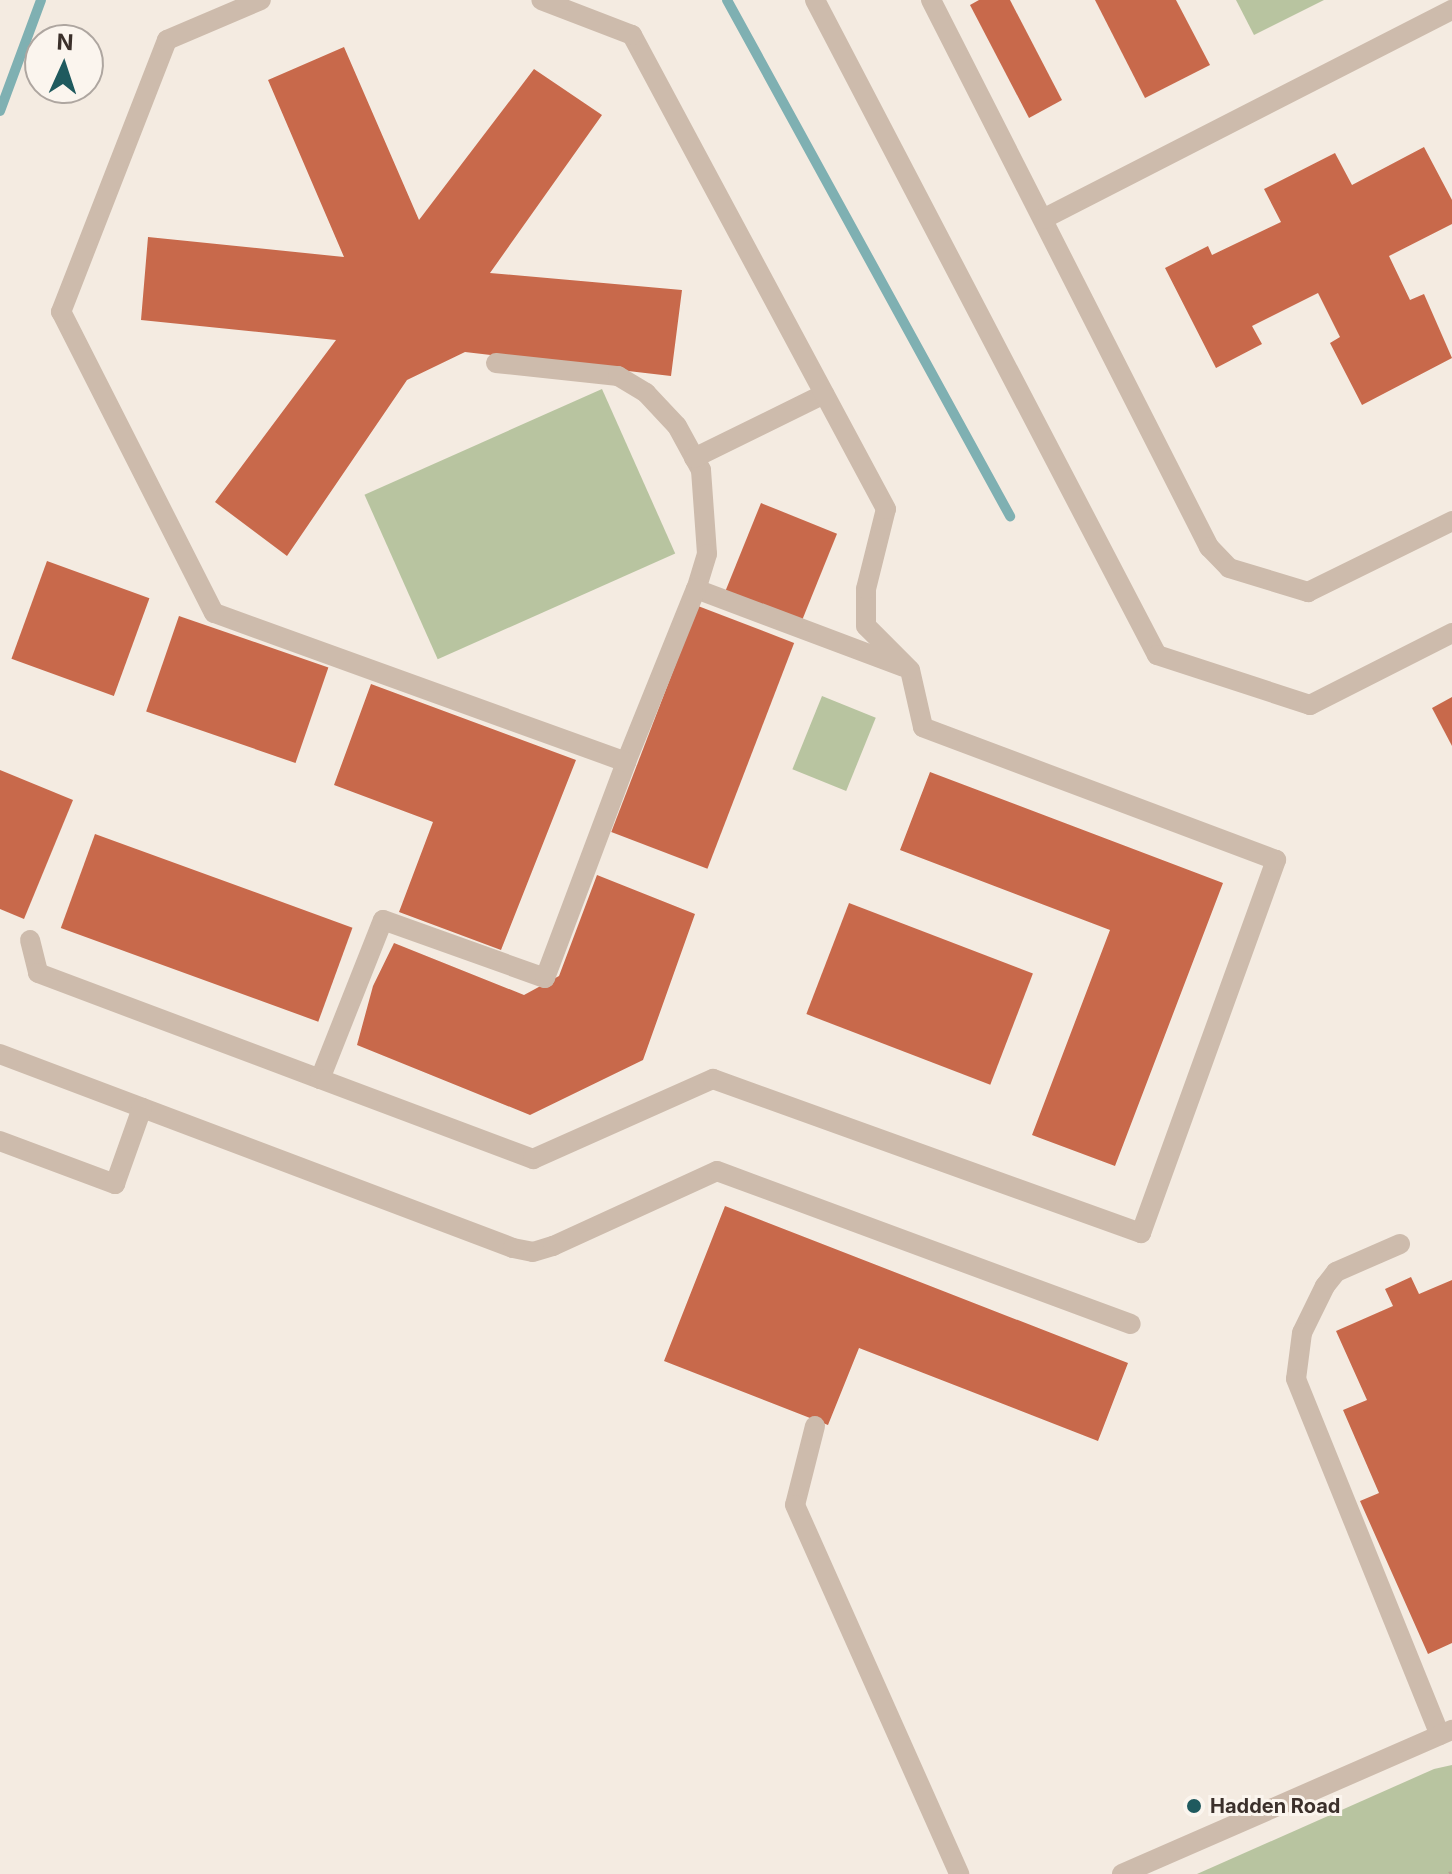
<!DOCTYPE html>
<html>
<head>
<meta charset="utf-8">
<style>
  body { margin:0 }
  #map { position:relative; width:1452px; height:1874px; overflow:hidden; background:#f4ebe1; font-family:Inter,sans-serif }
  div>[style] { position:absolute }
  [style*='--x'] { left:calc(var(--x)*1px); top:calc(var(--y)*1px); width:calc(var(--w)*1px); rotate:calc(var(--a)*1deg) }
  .green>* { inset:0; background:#b8c4a0; transform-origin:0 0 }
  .stream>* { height:10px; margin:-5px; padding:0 5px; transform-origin:5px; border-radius:5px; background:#7fb0b2 }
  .building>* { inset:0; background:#c8694b; transform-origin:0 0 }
  .path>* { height:5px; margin-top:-2.5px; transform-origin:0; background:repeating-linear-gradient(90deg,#b9a596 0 4px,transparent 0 8px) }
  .minor>* { height:20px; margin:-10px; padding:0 10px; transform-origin:10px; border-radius:10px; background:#cdbbac }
  .dots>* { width:22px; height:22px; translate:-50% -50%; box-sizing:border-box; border:4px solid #fbf5ee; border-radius:50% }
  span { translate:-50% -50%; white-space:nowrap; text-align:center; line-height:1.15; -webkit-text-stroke:6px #fbf5ee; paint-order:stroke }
  .poi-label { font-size:20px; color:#3b302b; font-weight:700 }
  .left { translate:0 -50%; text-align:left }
  .north { position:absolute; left:24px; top:24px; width:80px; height:80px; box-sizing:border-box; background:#fbf5ee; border:2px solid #aea6a0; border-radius:50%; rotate:3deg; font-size:22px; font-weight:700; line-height:32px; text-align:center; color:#3b302b }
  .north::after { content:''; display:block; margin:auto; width:28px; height:36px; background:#1f5a5e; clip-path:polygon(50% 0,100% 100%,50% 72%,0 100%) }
</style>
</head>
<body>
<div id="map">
  <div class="green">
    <i style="clip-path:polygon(1236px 0,1324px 0,1254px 35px)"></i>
    <i style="left:602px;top:389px;width:180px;height:260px;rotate:66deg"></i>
    <i style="left:822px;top:696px;width:58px;height:79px;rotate:22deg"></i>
    <i style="clip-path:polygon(1452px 1765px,1452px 1874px,1197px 1874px,1434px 1769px)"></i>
  </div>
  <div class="stream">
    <i style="--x:727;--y:0;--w:589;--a:61.26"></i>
    <i style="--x:0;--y:111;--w:118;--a:-69.7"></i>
  </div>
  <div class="building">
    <i style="clip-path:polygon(979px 0,1010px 0,1062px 100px,1029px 118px,970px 5px)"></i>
    <i style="clip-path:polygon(1095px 0,1176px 0,1210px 65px,1145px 98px)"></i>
    <i style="clip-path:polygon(344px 47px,419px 220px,534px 69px,602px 115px,490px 273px,682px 290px,671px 376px,465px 352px,407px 380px,287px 556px,215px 502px,336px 340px,141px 320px,148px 237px,344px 257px,268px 80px)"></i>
    <i style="clip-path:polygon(1424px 147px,1452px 200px,1452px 224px,1389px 256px,1410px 300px,1424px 294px,1452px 358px,1362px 405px,1330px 343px,1340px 337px,1318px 293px,1252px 326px,1262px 344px,1216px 368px,1165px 268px,1208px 246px,1212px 255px,1281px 222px,1264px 189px,1335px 153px,1352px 185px)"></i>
    <i style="left:761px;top:503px;width:82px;height:96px;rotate:22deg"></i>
    <i style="left:47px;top:561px;width:109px;height:104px;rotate:20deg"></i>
    <i style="left:698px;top:606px;width:103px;height:242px;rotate:21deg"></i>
    <i style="left:179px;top:616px;width:158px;height:101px;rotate:19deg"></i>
    <i style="clip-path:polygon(371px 684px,576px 760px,501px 950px,399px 912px,433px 822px,334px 785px)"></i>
    <i style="clip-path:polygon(1452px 697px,1452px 746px,1432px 708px)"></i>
    <i style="clip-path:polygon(0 770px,73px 800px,24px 919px,0 909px)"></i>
    <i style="clip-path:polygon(930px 772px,1223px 883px,1115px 1166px,1032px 1135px,1110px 930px,900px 850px)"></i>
    <i style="left:95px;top:834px;width:274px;height:100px;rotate:20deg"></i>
    <i style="clip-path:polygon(597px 875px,695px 914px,643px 1060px,530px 1115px,357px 1045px,373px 986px,394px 943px,524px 995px,559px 976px)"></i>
    <i style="left:849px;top:903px;width:197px;height:119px;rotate:21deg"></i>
    <i style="clip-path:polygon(725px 1206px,1128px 1363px,1098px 1441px,859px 1348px,828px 1425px,664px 1361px)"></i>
    <i style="clip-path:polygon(1411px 1277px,1419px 1294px,1452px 1280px,1452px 1643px,1428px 1654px,1360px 1501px,1379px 1493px,1343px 1410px,1367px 1400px,1336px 1331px,1393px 1306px,1385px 1289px)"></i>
  </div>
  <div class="path">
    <i style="--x:1449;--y:1874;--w:3;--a:-18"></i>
  </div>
  <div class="minor">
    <i style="--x:815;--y:0;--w:739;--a:62.43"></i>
    <i style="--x:1157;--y:655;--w:161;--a:18.1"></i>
    <i style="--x:1310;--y:705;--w:159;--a:-26.9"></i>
    <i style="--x:931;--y:0;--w:614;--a:63.06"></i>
    <i style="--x:1209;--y:547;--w:29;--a:46"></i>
    <i style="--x:1229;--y:568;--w:83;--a:16.9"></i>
    <i style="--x:1308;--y:592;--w:161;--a:-26.2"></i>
    <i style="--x:1043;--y:219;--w:459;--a:-27.1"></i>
    <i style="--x:496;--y:363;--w:123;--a:6.1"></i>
    <i style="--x:618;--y:376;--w:33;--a:31"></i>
    <i style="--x:646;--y:393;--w:45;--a:46.8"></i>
    <i style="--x:677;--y:426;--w:50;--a:61.4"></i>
    <i style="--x:701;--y:470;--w:84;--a:85.9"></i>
    <i style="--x:707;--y:554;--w:37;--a:107"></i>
    <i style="--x:696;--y:589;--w:221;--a:20.6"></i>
    <i style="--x:694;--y:458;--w:145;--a:-26.2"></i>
    <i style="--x:626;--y:762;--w:187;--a:-68"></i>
    <i style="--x:30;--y:940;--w:34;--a:76"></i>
    <i style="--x:38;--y:973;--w:301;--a:20.6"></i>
    <i style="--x:320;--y:1079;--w:171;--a:-68.4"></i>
    <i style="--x:383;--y:920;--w:172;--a:19.7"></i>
    <i style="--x:545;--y:978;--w:231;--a:-69.4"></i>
    <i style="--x:626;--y:762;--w:438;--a:-160.1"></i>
    <i style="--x:214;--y:613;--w:338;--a:-116.9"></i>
    <i style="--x:61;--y:312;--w:292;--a:-68.7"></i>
    <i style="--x:167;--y:40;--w:102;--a:-23.1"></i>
    <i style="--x:0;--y:1054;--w:548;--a:20.71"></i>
    <i style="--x:513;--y:1248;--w:20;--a:11"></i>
    <i style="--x:533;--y:1252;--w:21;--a:-17"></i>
    <i style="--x:553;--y:1246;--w:180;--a:-24.6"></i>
    <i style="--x:717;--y:1171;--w:441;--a:20.3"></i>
    <i style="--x:320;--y:1079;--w:228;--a:20.6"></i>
    <i style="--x:533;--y:1159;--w:197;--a:-24"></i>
    <i style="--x:713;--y:1079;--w:455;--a:19.8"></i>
    <i style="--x:1141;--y:1233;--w:397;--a:-70.1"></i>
    <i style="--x:1276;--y:860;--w:377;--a:-159.4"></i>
    <i style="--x:923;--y:727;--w:58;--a:-102.8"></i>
    <i style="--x:910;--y:670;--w:62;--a:-135"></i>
    <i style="--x:866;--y:626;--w:37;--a:-90"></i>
    <i style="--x:866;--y:589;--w:82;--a:-76"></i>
    <i style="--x:886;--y:509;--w:538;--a:-118.19"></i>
    <i style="--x:632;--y:35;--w:97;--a:-159"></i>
    <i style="--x:0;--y:1141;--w:123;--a:20.5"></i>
    <i style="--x:115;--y:1184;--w:81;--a:-70.4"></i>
    <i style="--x:1400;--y:1244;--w:70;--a:156.4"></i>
    <i style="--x:1336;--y:1272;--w:18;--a:128"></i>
    <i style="--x:1325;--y:1286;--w:52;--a:116.1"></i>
    <i style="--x:1302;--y:1333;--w:46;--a:97.4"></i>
    <i style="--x:1296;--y:1379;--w:384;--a:68"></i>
    <i style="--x:815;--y:1426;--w:81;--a:104.2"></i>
    <i style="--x:795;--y:1505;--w:404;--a:66"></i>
    <i style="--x:1122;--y:1874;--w:360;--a:-23.6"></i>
  </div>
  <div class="dots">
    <i style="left:1194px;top:1806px;background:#1f5a5e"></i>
  </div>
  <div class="poi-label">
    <span class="left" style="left:1210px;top:1806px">Hadden Road</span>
  </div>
  <div class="north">N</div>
</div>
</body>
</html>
